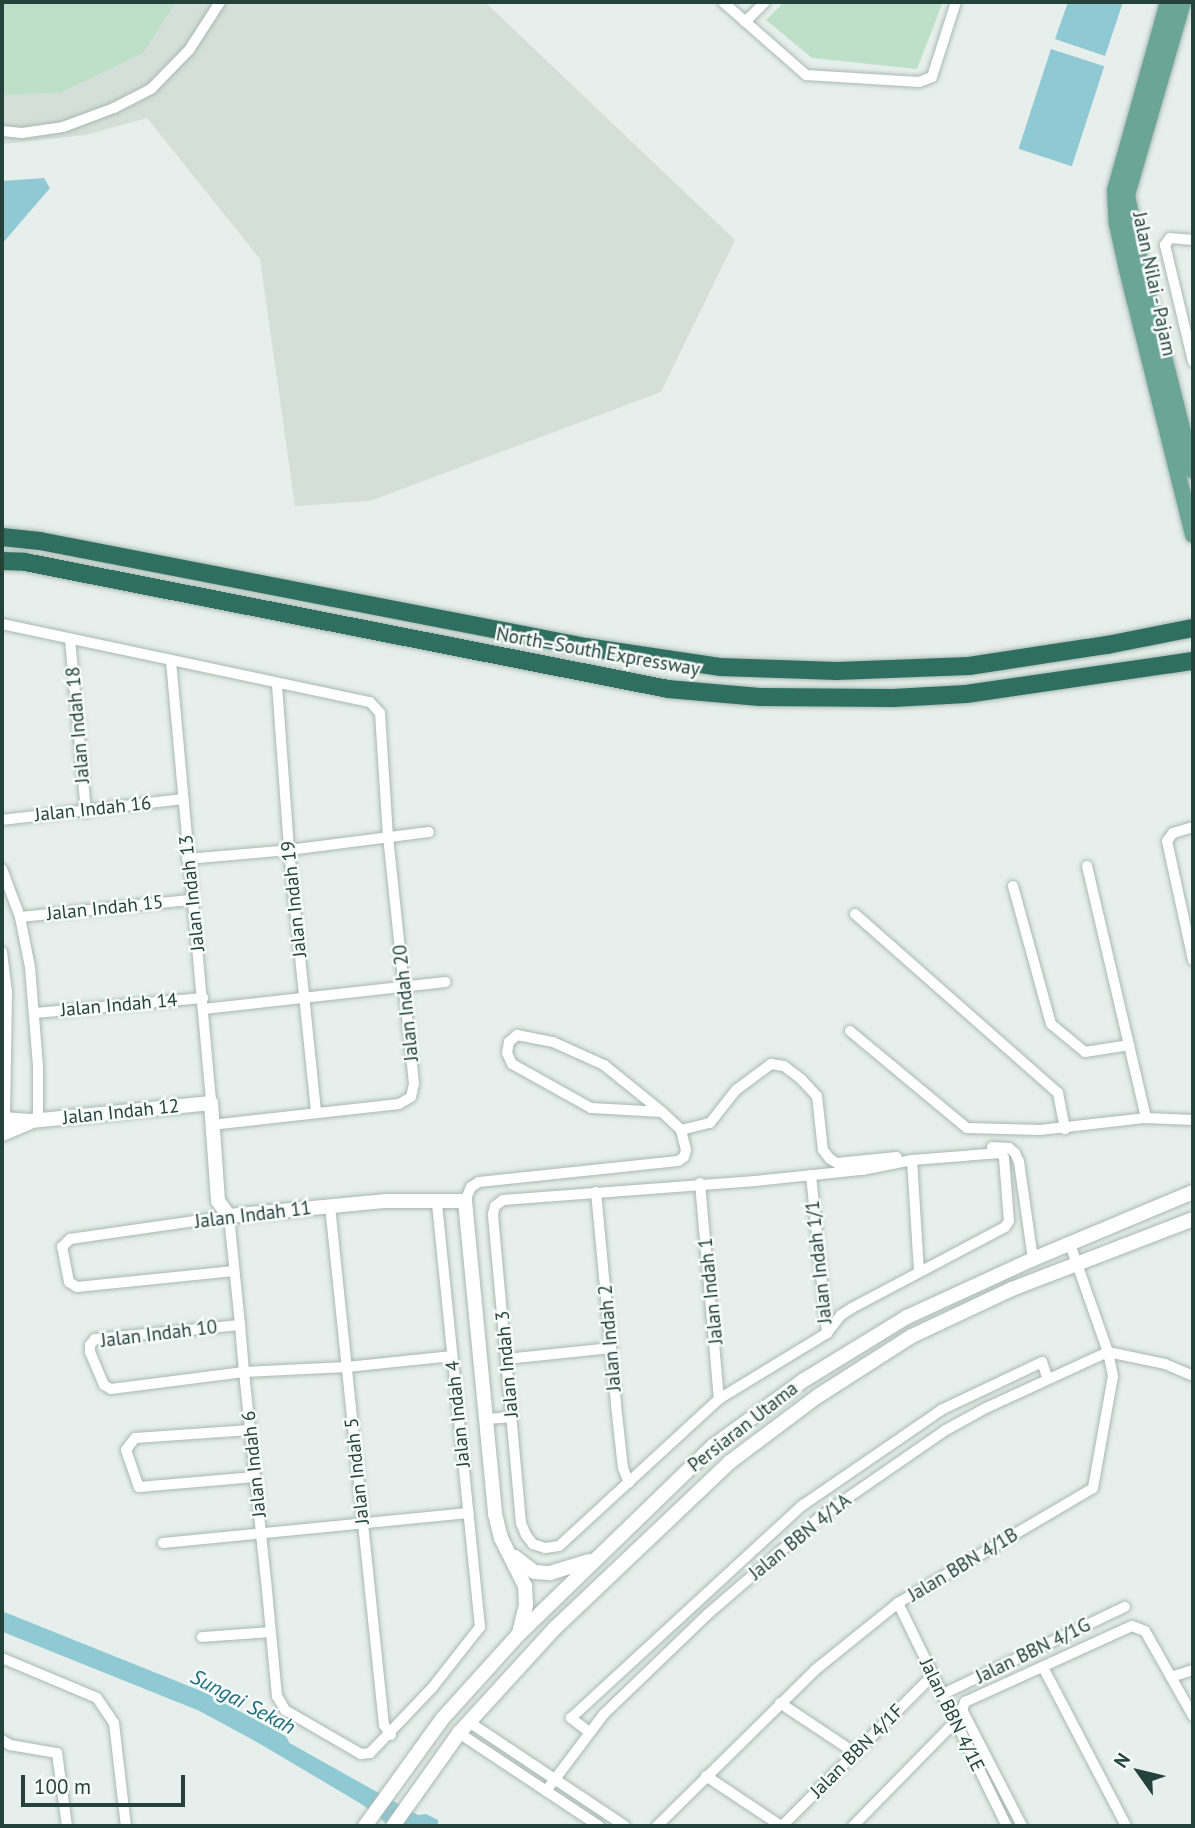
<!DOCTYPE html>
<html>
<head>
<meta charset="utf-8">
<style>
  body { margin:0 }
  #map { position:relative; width:1195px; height:1828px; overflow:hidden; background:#e6efeb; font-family:"PT Sans",sans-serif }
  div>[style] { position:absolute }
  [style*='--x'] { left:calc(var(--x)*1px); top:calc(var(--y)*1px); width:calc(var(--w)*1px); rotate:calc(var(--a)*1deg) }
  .built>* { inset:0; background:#d4dfda }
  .green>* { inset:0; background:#bfe0c8 }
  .water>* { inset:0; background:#8ec9d4; transform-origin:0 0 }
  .river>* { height:19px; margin:-9.5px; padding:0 9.5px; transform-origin:9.5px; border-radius:9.5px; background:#8ec9d4 }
  .roads { filter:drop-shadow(0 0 2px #a8b8b2) drop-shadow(0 0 2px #a8b8b2) }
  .street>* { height:10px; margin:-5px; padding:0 5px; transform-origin:5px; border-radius:5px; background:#fff }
  .secondary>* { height:14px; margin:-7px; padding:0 7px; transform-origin:7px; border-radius:7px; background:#fff }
  .primary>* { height:16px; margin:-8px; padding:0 8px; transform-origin:8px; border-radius:8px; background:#6aa596 }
  .highway>* { height:18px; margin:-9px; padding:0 9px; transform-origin:9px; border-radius:9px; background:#2f6f62 }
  span { translate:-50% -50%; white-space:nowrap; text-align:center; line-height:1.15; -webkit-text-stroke:5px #f7fbf9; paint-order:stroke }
  .street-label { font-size:19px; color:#24423a }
  .water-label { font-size:21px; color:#1c6f80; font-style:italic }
  .frame { position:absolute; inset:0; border:4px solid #24423a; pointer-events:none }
  .north { position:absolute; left:1104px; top:1737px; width:70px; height:70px; -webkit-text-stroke:5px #f7fbf9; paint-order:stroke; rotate:304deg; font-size:19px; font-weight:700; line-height:28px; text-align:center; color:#24423a }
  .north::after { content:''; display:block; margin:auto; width:24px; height:32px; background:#24423a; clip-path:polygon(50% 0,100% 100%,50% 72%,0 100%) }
  .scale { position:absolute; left:21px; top:1775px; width:164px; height:32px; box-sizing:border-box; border:4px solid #24423a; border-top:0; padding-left:9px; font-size:21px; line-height:24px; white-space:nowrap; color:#24423a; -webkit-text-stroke:5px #f7fbf9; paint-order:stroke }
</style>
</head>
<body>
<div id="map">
  <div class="built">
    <i style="clip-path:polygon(2px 2px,485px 2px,735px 240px,661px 392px,370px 501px,295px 506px,260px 259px,147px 118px,86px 135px,2px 144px)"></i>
  </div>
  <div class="green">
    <i style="clip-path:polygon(2px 2px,176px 2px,143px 53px,60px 93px,2px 95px)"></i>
    <i style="clip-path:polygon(784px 2px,943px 2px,917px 69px,812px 58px,766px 20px)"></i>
  </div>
  <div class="water">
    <i style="clip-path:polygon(1068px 2px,1123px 2px,1105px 56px,1055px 39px)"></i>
    <i style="left:1051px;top:49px;width:56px;height:105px;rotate:18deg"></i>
    <i style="clip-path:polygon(44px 178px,50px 188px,2px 244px,2px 181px)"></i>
    <i style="clip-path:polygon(261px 1727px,418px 1815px,426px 1814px,438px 1820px,438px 1826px,390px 1826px,363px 1805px,252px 1739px)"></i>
  </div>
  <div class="river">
    <i style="--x:2;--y:1621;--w:217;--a:21.9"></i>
    <i style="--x:203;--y:1702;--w:86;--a:28.3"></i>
  </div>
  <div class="roads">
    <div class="street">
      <i style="--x:723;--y:2;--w:111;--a:41.3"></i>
      <i style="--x:806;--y:75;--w:113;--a:3.5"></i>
      <i style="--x:919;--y:82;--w:14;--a:-21"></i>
      <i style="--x:932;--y:77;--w:79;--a:-72.3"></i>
      <i style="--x:745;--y:22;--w:28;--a:-45"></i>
      <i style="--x:2;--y:131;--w:20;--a:6"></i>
      <i style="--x:22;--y:133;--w:41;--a:-8.3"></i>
      <i style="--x:63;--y:127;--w:54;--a:-20.4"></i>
      <i style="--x:114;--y:108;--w:42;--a:-27.2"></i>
      <i style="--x:151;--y:89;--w:54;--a:-45.7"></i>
      <i style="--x:189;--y:50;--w:57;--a:-57.1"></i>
      <i style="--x:1193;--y:240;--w:23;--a:-175"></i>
      <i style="--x:1170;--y:238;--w:9;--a:126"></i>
      <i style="--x:1165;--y:245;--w:120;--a:76.5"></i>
      <i style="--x:2;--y:624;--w:376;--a:12"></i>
      <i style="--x:370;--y:702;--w:15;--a:48"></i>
      <i style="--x:380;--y:713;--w:123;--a:86.3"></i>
      <i style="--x:388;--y:836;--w:249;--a:84"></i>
      <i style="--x:414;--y:1084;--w:13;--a:103"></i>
      <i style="--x:411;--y:1097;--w:14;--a:150"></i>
      <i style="--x:399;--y:1104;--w:189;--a:173.6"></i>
      <i style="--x:70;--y:639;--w:174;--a:84.7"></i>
      <i style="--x:171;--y:661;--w:444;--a:84.8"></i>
      <i style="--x:277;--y:685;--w:165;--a:85.8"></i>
      <i style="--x:289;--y:850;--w:264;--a:84.1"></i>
      <i style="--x:2;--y:820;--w:182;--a:-6.6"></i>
      <i style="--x:1193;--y:827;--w:21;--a:163"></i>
      <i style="--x:1173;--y:833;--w:10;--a:127"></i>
      <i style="--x:1167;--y:841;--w:122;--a:77.7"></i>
      <i style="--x:187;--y:859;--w:102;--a:-5"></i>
      <i style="--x:289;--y:850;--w:141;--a:-7.3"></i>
      <i style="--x:1087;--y:866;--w:259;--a:76.8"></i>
      <i style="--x:2;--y:869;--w:51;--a:69.4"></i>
      <i style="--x:20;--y:917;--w:51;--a:78.7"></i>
      <i style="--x:30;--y:967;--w:99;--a:85.4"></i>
      <i style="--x:38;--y:1066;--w:54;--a:90"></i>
      <i style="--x:1013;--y:886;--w:143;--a:74.6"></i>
      <i style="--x:1051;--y:1024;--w:44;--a:39.5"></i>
      <i style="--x:1085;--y:1052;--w:45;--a:-9"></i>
      <i style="--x:855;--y:914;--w:271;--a:41.4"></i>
      <i style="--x:1058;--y:1093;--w:37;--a:79"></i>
      <i style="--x:20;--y:917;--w:171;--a:-5.7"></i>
      <i style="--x:2;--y:952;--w:39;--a:83"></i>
      <i style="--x:7;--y:991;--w:132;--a:90.9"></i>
      <i style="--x:204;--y:1009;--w:243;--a:-6.4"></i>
      <i style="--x:35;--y:1013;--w:169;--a:-5.1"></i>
      <i style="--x:850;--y:1031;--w:152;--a:39.7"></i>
      <i style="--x:967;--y:1128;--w:73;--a:1.6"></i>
      <i style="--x:1040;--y:1130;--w:107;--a:-6.5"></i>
      <i style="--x:1146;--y:1118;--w:47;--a:2.4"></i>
      <i style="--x:662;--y:1112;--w:71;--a:-176.8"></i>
      <i style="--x:591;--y:1108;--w:90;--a:-150.9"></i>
      <i style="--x:512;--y:1064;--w:12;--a:-114"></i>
      <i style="--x:507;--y:1053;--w:11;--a:-80"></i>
      <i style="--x:509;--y:1042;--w:11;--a:-41"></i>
      <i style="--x:517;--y:1035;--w:37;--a:11"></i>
      <i style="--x:553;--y:1042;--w:56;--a:24.3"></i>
      <i style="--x:604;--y:1065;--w:75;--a:39"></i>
      <i style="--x:662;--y:1112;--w:26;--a:43"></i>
      <i style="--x:681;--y:1130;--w:30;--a:-14"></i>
      <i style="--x:710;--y:1123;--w:42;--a:-51.8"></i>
      <i style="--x:736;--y:1090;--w:44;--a:-36.6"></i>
      <i style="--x:771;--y:1064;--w:13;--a:9"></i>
      <i style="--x:784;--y:1066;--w:21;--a:37"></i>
      <i style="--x:801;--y:1079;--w:23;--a:47"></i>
      <i style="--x:817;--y:1096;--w:54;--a:83.7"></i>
      <i style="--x:823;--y:1150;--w:11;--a:52"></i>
      <i style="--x:830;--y:1159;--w:8;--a:30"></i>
      <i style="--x:837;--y:1163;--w:60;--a:-5.7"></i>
      <i style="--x:992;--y:1147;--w:17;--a:3"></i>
      <i style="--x:1009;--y:1148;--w:8;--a:40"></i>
      <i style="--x:1015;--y:1153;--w:10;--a:66"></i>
      <i style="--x:1019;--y:1162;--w:98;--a:81.8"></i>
      <i style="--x:912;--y:1160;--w:112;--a:86.4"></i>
      <i style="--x:811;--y:1175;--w:159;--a:84.2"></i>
      <i style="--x:827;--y:1333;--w:127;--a:148.6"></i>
      <i style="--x:719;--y:1399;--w:217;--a:137.4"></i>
      <i style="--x:559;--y:1546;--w:14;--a:172"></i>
      <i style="--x:545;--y:1548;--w:13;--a:-162"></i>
      <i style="--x:533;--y:1544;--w:11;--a:-128"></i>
      <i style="--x:526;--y:1535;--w:13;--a:-113"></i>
      <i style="--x:521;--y:1523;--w:310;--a:-95.2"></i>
      <i style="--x:493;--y:1214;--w:8;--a:-76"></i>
      <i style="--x:495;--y:1206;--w:10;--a:-37"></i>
      <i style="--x:503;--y:1200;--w:253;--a:-4.3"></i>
      <i style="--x:755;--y:1181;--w:108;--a:-5.9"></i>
      <i style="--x:862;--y:1170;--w:51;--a:-11.3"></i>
      <i style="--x:912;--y:1160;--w:89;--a:-4.5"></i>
      <i style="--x:1001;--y:1153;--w:6;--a:59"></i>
      <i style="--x:1004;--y:1158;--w:63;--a:85.5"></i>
      <i style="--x:1009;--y:1221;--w:7;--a:124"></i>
      <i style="--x:1005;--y:1227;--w:173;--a:152.1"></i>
      <i style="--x:852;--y:1308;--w:13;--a:148"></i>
      <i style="--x:841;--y:1315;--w:23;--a:128"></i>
      <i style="--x:700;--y:1183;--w:217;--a:85"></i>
      <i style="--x:596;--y:1192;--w:214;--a:84.6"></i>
      <i style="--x:616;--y:1405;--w:63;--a:83.7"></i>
      <i style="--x:623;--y:1468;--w:16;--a:68"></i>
      <i style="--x:465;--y:1201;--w:15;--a:-67"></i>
      <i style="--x:471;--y:1187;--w:9;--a:-32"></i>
      <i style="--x:479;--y:1182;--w:200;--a:-6"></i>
      <i style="--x:678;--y:1161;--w:7;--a:-34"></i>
      <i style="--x:684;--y:1157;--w:7;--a:-74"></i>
      <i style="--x:686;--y:1150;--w:21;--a:-104"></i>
      <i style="--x:330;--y:1206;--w:522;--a:84.06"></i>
      <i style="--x:384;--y:1725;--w:12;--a:55"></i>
      <i style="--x:234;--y:1271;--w:158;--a:174.2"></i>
      <i style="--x:77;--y:1287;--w:9;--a:-148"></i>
      <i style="--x:69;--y:1282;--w:36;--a:-101"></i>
      <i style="--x:62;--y:1247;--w:11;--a:-45"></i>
      <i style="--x:70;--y:1239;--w:161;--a:-8.2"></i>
      <i style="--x:229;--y:1216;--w:110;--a:84.2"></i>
      <i style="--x:240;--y:1325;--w:47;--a:85.1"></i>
      <i style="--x:244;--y:1372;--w:209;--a:84"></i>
      <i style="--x:266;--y:1580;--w:117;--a:84.6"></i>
      <i style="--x:277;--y:1696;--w:16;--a:60"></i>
      <i style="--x:285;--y:1710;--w:88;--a:30.1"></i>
      <i style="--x:361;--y:1754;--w:9;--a:-6"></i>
      <i style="--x:370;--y:1753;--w:90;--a:-46.4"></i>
      <i style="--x:432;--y:1688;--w:78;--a:-51.8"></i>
      <i style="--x:480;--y:1627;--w:428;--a:-95.8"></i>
      <i style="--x:240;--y:1325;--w:146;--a:174.5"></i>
      <i style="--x:95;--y:1339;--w:8;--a:130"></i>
      <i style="--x:90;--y:1345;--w:7;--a:90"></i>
      <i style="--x:90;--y:1352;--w:36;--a:67"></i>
      <i style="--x:104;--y:1385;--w:8;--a:30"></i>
      <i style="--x:111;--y:1389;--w:134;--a:-7.3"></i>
      <i style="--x:244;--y:1372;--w:103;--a:-2.8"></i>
      <i style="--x:347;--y:1367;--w:106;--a:-6"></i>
      <i style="--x:506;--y:1359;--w:106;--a:-6"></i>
      <i style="--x:485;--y:1419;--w:26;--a:-4"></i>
      <i style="--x:250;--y:1430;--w:115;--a:176"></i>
      <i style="--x:135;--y:1438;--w:15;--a:127"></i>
      <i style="--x:126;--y:1450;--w:39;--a:71"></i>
      <i style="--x:139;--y:1487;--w:116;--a:-4.9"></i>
      <i style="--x:163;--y:1543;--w:307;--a:-5.6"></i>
      <i style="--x:898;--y:1603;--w:248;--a:64"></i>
      <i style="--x:202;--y:1637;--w:68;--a:-4.2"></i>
      <i style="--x:2;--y:1658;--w:103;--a:22.8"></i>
      <i style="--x:97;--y:1698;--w:30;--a:56"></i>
      <i style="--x:114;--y:1723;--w:104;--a:83.4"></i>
      <i style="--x:1044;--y:1669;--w:177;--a:62.4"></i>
      <i style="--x:1171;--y:1677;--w:23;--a:-18"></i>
      <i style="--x:941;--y:1695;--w:204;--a:-25.6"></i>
      <i style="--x:780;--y:1703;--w:90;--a:33.7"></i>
      <i style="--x:469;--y:1722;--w:187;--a:33.7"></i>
      <i style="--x:589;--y:1732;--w:23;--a:-142"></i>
      <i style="--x:571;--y:1718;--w:315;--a:-42.6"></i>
      <i style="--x:803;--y:1505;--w:168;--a:-34.5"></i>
      <i style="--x:941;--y:1410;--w:112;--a:-25.4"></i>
      <i style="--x:1042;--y:1362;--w:18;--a:71"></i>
      <i style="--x:459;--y:1733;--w:168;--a:33.6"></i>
      <i style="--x:2;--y:1740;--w:9;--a:32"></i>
      <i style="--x:10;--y:1745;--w:48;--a:9.7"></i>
      <i style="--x:57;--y:1753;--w:74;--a:82.2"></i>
      <i style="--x:706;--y:1776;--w:90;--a:33.7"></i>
      <i style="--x:546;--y:1791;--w:96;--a:-53"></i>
      <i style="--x:604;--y:1714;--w:144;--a:-43.9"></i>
      <i style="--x:708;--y:1614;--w:148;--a:-40.9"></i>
      <i style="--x:820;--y:1517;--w:151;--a:-34.7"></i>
      <i style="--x:944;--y:1431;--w:48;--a:-28.7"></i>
      <i style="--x:986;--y:1408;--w:134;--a:-24.7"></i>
      <i style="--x:1108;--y:1352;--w:58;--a:11.9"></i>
      <i style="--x:1165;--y:1364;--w:30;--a:23"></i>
      <i style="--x:657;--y:1826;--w:222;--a:-44.6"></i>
      <i style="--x:815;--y:1670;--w:107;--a:-38.9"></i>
      <i style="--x:898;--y:1603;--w:226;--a:-30.5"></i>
      <i style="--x:1093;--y:1488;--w:114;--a:-79.9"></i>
      <i style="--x:1113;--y:1376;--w:25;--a:-102"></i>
      <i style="--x:1108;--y:1352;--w:114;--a:-109.4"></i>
      <i style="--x:782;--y:1826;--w:212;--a:-45"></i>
      <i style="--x:853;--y:1826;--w:146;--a:-45.6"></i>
      <i style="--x:1022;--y:1826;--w:131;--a:-117.3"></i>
      <i style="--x:962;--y:1710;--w:9;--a:-69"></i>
      <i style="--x:965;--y:1702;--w:183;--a:-24.5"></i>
      <i style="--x:1132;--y:1626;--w:14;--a:21"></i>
      <i style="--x:1145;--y:1631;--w:98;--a:60.5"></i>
    </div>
    <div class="secondary">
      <i style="--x:2;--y:1119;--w:29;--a:4"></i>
      <i style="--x:31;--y:1121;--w:181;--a:-5.7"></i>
      <i style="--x:211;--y:1103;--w:98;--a:85.9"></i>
      <i style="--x:218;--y:1201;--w:19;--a:54"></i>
      <i style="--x:229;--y:1216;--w:158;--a:-5.5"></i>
      <i style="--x:386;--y:1201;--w:79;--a:0"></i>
      <i style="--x:465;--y:1201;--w:314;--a:84.5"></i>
      <i style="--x:495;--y:1514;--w:25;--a:76"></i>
      <i style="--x:501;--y:1538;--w:54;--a:63.4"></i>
      <i style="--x:525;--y:1586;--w:19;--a:87"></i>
      <i style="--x:526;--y:1605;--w:30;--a:104"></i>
      <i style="--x:2;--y:1134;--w:30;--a:-23"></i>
      <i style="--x:515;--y:1557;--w:24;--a:38"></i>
      <i style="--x:534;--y:1572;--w:16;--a:4"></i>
      <i style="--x:550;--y:1573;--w:41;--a:-17.1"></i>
      <i style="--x:365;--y:1826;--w:133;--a:-54.2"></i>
      <i style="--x:443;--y:1718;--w:112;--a:-47.9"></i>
      <i style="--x:518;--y:1635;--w:272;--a:-44.1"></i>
      <i style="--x:713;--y:1446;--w:112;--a:-36"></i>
      <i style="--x:804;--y:1380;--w:121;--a:-31.5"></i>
      <i style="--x:907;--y:1317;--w:139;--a:-24.7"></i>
      <i style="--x:1033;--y:1259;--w:173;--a:-22.7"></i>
      <i style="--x:393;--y:1826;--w:114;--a:-54.6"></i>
      <i style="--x:459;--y:1733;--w:142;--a:-47.6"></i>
      <i style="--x:555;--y:1628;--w:241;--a:-43.5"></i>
      <i style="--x:730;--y:1462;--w:110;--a:-36.9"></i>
      <i style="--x:818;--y:1396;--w:112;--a:-32.6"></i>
      <i style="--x:912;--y:1336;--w:110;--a:-25.2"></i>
      <i style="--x:1012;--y:1289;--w:194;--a:-21.1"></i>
    </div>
    <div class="primary">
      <i style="--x:1168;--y:2;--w:196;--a:105.7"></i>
      <i style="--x:1115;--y:191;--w:33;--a:87"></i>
      <i style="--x:1117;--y:224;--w:47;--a:77.7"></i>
      <i style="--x:1127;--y:270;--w:273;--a:76"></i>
      <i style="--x:1183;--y:2;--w:201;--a:106.2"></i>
      <i style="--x:1127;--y:195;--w:72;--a:78.8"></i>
      <i style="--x:1141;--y:266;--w:211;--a:75.8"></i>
    </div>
    <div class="highway">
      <i style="--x:2;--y:537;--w:38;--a:6"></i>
      <i style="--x:40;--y:541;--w:556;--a:10.99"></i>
      <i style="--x:586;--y:647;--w:135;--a:8.5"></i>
      <i style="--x:720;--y:667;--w:117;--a:2"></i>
      <i style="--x:837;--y:671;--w:132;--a:-2.2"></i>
      <i style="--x:969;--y:666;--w:140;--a:-8.7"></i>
      <i style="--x:1107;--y:645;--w:88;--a:-11.2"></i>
      <i style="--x:2;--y:561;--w:23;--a:2"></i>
      <i style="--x:25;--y:562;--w:655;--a:11.17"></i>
      <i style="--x:668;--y:689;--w:92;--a:5"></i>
      <i style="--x:760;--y:697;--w:133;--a:0.4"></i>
      <i style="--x:893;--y:698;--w:73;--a:-3.1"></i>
      <i style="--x:966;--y:694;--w:229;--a:-8.3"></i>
    </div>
  </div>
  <div class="street-label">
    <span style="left:1154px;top:284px;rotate:78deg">Jalan Nilai - Pajam</span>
    <span style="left:598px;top:652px;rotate:10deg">North–South Expressway</span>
    <span style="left:78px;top:725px;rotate:-95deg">Jalan Indah 18</span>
    <span style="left:93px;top:809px;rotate:-6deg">Jalan Indah 16</span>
    <span style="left:192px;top:893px;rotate:-96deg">Jalan Indah 13</span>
    <span style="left:294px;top:899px;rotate:-96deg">Jalan Indah 19</span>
    <span style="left:105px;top:908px;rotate:-6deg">Jalan Indah 15</span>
    <span style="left:406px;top:1003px;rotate:-96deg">Jalan Indah 20</span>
    <span style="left:119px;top:1005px;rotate:-5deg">Jalan Indah 14</span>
    <span style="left:121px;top:1112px;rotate:-6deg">Jalan Indah 12</span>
    <span style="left:253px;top:1215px;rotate:-7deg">Jalan Indah 11</span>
    <span style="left:819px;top:1262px;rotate:-96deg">Jalan Indah 1/1</span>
    <span style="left:711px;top:1291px;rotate:-96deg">Jalan Indah 1</span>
    <span style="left:159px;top:1334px;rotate:-7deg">Jalan Indah 10</span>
    <span style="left:610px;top:1338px;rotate:-95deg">Jalan Indah 2</span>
    <span style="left:507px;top:1364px;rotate:-95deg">Jalan Indah 3</span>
    <span style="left:458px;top:1414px;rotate:-96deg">Jalan Indah 4</span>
    <span style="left:743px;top:1427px;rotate:-38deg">Persiaran Utama</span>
    <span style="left:254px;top:1464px;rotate:-96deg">Jalan Indah 6</span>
    <span style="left:357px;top:1471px;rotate:-96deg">Jalan Indah 5</span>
    <span style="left:800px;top:1537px;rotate:-39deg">Jalan BBN 4/1A</span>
    <span style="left:963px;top:1565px;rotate:-31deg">Jalan BBN 4/1B</span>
    <span style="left:1033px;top:1651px;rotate:-26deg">Jalan BBN 4/1G</span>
    <span style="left:952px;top:1715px;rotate:64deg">Jalan BBN 4/1E</span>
    <span style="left:857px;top:1751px;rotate:-45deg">Jalan BBN 4/1F</span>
  </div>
  <div class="water-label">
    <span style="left:243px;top:1702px;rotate:28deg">Sungai Sekah</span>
  </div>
  <div class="frame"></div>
  <div class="north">N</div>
  <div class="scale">100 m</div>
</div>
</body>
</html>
